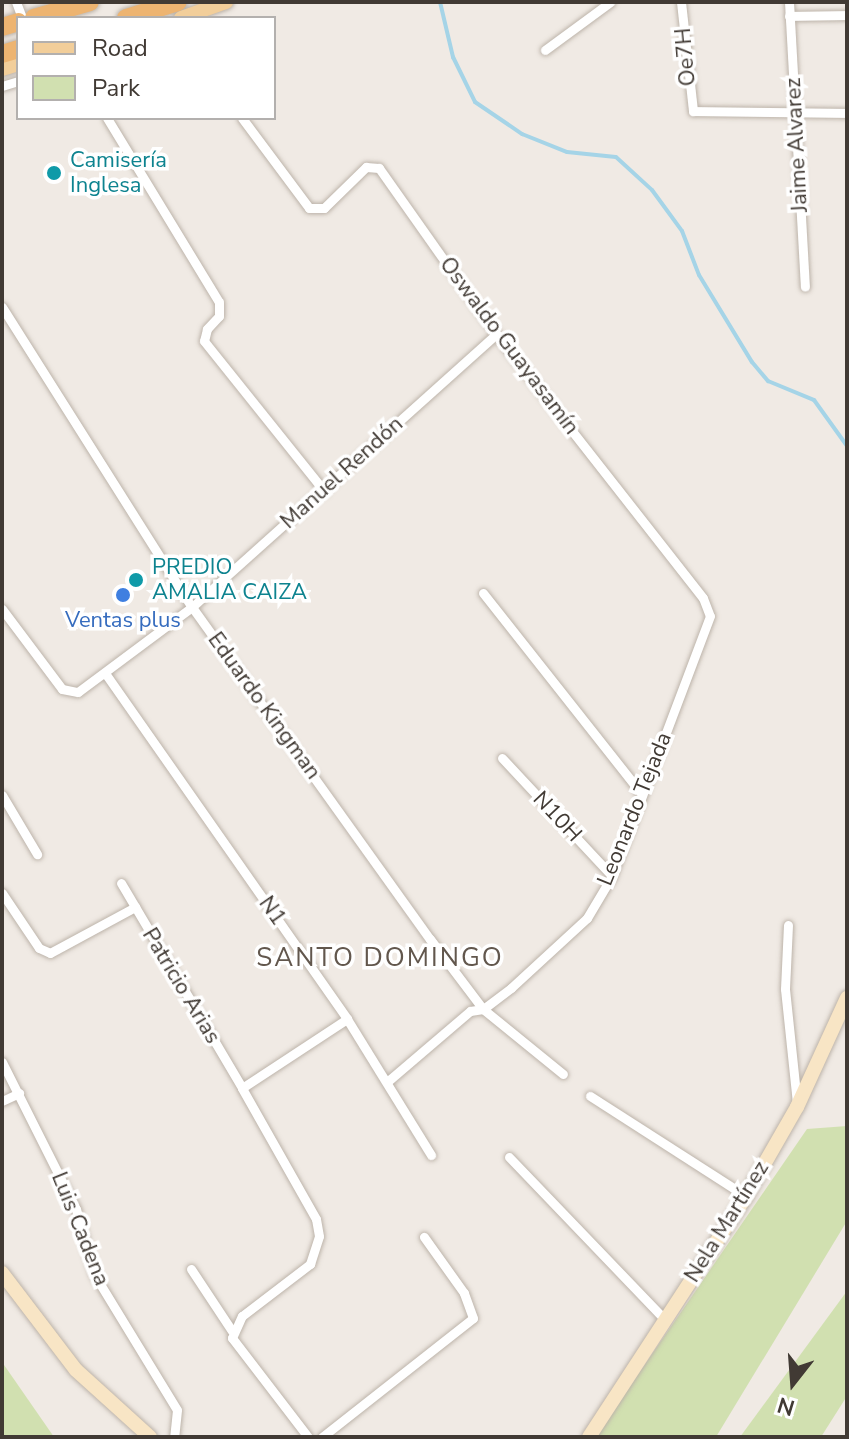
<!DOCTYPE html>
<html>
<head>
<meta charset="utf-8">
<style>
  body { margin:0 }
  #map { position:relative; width:849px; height:1439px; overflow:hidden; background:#f0eae4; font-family:"Nunito Sans",sans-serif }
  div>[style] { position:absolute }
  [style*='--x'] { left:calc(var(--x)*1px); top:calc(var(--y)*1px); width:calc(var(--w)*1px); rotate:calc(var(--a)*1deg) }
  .green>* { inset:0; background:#d1e0b0 }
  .stream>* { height:4px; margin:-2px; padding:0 2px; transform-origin:2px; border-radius:2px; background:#a5d4e7 }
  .roads { filter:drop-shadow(0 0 2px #bdb4aa) drop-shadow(0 0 2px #bdb4aa) }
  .street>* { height:9px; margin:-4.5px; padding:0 4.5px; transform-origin:4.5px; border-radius:4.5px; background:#fff }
  .secondary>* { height:14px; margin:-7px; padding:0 7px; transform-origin:7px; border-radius:7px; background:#f8e5c5 }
  .primary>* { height:14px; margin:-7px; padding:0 7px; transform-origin:7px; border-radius:7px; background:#f2ce9a }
  .highway>* { height:18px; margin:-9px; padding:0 9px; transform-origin:9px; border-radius:9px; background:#edb471 }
  .dots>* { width:22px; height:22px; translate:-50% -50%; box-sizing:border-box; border:4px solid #fff; border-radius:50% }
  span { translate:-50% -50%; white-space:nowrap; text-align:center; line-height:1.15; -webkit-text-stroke:7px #fff; paint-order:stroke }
  .street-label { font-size:22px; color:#413a34 }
  .culture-label { font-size:22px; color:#0d838f }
  .left { translate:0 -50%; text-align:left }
  .shop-label { font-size:22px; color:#366cbe }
  .quarter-label { font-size:26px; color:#62574d; letter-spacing:2px }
  .frame { position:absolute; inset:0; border:4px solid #413a34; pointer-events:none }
  .legend { position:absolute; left:16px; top:16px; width:260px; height:104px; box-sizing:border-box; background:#fff; border:2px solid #b3b0ae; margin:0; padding:10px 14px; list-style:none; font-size:24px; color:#413a34 }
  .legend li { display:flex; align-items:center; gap:16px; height:40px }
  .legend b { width:40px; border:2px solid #b3b0ae }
  .north { position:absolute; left:753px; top:1343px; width:80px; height:80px; -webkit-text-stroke:6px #fff; paint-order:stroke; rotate:197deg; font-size:22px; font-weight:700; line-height:32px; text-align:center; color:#413a34 }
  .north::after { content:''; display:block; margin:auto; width:28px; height:36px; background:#413a34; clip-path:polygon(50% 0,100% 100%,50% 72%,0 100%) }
</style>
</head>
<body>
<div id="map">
  <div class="green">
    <i style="clip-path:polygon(847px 1126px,847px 1221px,716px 1437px,595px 1437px,807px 1129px)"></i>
    <i style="clip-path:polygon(847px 1291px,847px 1396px,821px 1437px,740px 1437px)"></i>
    <i style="clip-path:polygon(2px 1362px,54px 1437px,2px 1437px)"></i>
  </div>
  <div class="stream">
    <i style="--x:440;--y:2;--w:57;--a:76.7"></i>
    <i style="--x:453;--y:57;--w:50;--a:63.9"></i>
    <i style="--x:475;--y:102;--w:57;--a:34.2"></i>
    <i style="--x:522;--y:134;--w:48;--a:21.8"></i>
    <i style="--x:567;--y:152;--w:49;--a:5.8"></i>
    <i style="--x:616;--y:157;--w:49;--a:42.5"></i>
    <i style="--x:652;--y:190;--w:51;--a:53.8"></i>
    <i style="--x:682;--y:231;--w:47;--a:68.9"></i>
    <i style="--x:699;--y:275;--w:102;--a:58.7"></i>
    <i style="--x:752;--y:362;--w:25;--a:50"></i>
    <i style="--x:768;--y:381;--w:50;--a:22.4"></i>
    <i style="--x:814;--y:400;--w:57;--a:54.3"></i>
  </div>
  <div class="roads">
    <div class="street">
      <i style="--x:16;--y:2;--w:17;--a:69"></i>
      <i style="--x:681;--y:2;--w:110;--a:83.7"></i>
      <i style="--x:693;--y:111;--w:154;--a:0.7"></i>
      <i style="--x:789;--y:2;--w:285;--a:86.8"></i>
      <i style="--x:789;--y:16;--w:58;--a:-1"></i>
      <i style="--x:545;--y:50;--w:81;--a:-36.4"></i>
      <i style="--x:2;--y:86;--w:17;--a:-17"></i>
      <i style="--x:107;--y:118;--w:215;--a:58.7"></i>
      <i style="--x:219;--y:302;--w:14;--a:90"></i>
      <i style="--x:219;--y:316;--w:18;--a:133"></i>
      <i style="--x:207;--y:329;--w:12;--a:104"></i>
      <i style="--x:204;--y:341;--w:192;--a:51.3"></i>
      <i style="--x:242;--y:118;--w:112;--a:53.3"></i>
      <i style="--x:309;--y:208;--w:15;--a:0"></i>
      <i style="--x:324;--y:208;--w:59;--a:-44.3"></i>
      <i style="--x:366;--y:167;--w:13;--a:4"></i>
      <i style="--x:379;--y:168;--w:203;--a:54.8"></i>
      <i style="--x:496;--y:334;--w:335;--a:51.9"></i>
      <i style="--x:703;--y:598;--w:19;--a:69"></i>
      <i style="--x:710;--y:616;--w:278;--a:110.7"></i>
      <i style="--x:612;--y:876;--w:49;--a:120.8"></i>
      <i style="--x:587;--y:918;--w:103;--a:137.4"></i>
      <i style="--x:511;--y:988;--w:35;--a:143"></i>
      <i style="--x:483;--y:1009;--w:13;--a:171"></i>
      <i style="--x:470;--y:1011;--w:109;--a:139.5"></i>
      <i style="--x:2;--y:307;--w:355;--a:57.7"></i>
      <i style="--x:192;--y:607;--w:408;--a:54.4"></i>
      <i style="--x:430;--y:939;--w:88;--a:52.9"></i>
      <i style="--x:483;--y:1009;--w:103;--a:39.1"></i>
      <i style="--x:483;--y:593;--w:255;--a:51.7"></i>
      <i style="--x:2;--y:609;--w:100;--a:53.1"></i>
      <i style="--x:62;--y:689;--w:16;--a:11"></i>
      <i style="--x:78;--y:692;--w:142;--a:-36.7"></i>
      <i style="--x:192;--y:607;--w:409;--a:-41.9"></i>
      <i style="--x:105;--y:673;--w:422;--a:55"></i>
      <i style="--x:347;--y:1019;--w:160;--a:58.3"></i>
      <i style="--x:502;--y:758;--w:161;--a:47"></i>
      <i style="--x:2;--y:795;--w:69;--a:59.3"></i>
      <i style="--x:121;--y:883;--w:238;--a:59.4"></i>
      <i style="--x:2;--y:893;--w:66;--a:56.1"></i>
      <i style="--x:39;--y:948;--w:12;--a:24"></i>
      <i style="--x:50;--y:953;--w:97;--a:-28.4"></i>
      <i style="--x:788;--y:925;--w:64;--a:92.7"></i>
      <i style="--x:785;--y:989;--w:116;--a:84"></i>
      <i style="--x:2;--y:1062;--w:165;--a:63.3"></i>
      <i style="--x:76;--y:1209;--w:67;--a:74.5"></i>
      <i style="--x:94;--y:1274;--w:159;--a:58.6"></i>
      <i style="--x:177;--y:1410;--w:27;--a:96"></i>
      <i style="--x:590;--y:1096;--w:185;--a:32.7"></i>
      <i style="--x:2;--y:1101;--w:19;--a:-25"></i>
      <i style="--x:509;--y:1157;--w:227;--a:46.2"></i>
      <i style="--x:191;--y:1269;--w:74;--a:56.5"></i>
      <i style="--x:308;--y:1437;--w:125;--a:-127.5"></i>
      <i style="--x:232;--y:1338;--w:24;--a:-66"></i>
      <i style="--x:242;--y:1316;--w:86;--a:-37.4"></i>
      <i style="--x:310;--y:1264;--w:29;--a:-72"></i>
      <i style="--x:319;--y:1236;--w:17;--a:-100"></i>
      <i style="--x:316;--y:1219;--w:150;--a:-119.5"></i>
      <i style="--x:242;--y:1088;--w:126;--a:-33.3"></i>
      <i style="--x:322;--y:1437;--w:192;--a:-38.2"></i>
      <i style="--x:473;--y:1318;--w:27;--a:-110"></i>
      <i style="--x:464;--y:1293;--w:69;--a:-125.5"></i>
    </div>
    <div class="secondary">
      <i style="--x:2;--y:1273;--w:122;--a:52.7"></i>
      <i style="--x:76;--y:1370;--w:100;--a:42.2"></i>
      <i style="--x:589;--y:1437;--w:288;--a:-56.9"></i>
      <i style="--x:746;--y:1196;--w:103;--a:-60.2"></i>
      <i style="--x:797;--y:1107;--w:120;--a:-65.4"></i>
    </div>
    <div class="primary">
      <i style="--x:181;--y:18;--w:48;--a:-19.6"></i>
      <i style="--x:2;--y:69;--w:17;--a:-17"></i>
    </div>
    <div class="highway">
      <i style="--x:34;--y:18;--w:58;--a:-15.9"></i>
      <i style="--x:126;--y:18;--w:54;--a:-17.1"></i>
      <i style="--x:2;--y:27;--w:17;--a:-17"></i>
      <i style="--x:2;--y:54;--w:17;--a:-17"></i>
    </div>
  </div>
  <div class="dots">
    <i style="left:54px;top:173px;background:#0f9aa8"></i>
    <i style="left:136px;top:580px;background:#0f9aa8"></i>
    <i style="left:123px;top:595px;background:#3f7fe0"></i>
  </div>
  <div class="street-label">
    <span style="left:686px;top:57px;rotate:-95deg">Oe7H</span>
    <span style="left:797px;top:145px;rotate:-93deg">Jaime Alvarez</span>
    <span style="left:509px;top:346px;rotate:53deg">Oswaldo Guayasamín</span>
    <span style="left:342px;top:473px;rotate:-42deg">Manuel Rendón</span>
    <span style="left:264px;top:706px;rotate:54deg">Eduardo Kingman</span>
    <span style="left:635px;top:809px;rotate:-68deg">Leonardo Tejada</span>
    <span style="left:557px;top:817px;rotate:47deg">N10H</span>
    <span style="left:272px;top:911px;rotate:55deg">N1</span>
    <span style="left:181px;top:986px;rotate:59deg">Patricio Arias</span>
    <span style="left:727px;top:1222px;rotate:-58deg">Nela Martínez</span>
    <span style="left:80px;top:1229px;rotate:68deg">Luis Cadena</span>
  </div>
  <div class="culture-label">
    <span class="left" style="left:70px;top:173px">Camisería<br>Inglesa</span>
    <span class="left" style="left:152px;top:580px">PREDIO<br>AMALIA CAIZA</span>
  </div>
  <div class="shop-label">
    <span style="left:123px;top:621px">Ventas plus</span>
  </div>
  <div class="quarter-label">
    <span style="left:380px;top:958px">SANTO DOMINGO</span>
  </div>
  <div class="frame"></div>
  <ul class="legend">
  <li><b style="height:10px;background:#f2ce9a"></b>Road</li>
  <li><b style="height:22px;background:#d1e0b0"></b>Park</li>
  </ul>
  <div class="north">N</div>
</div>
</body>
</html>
